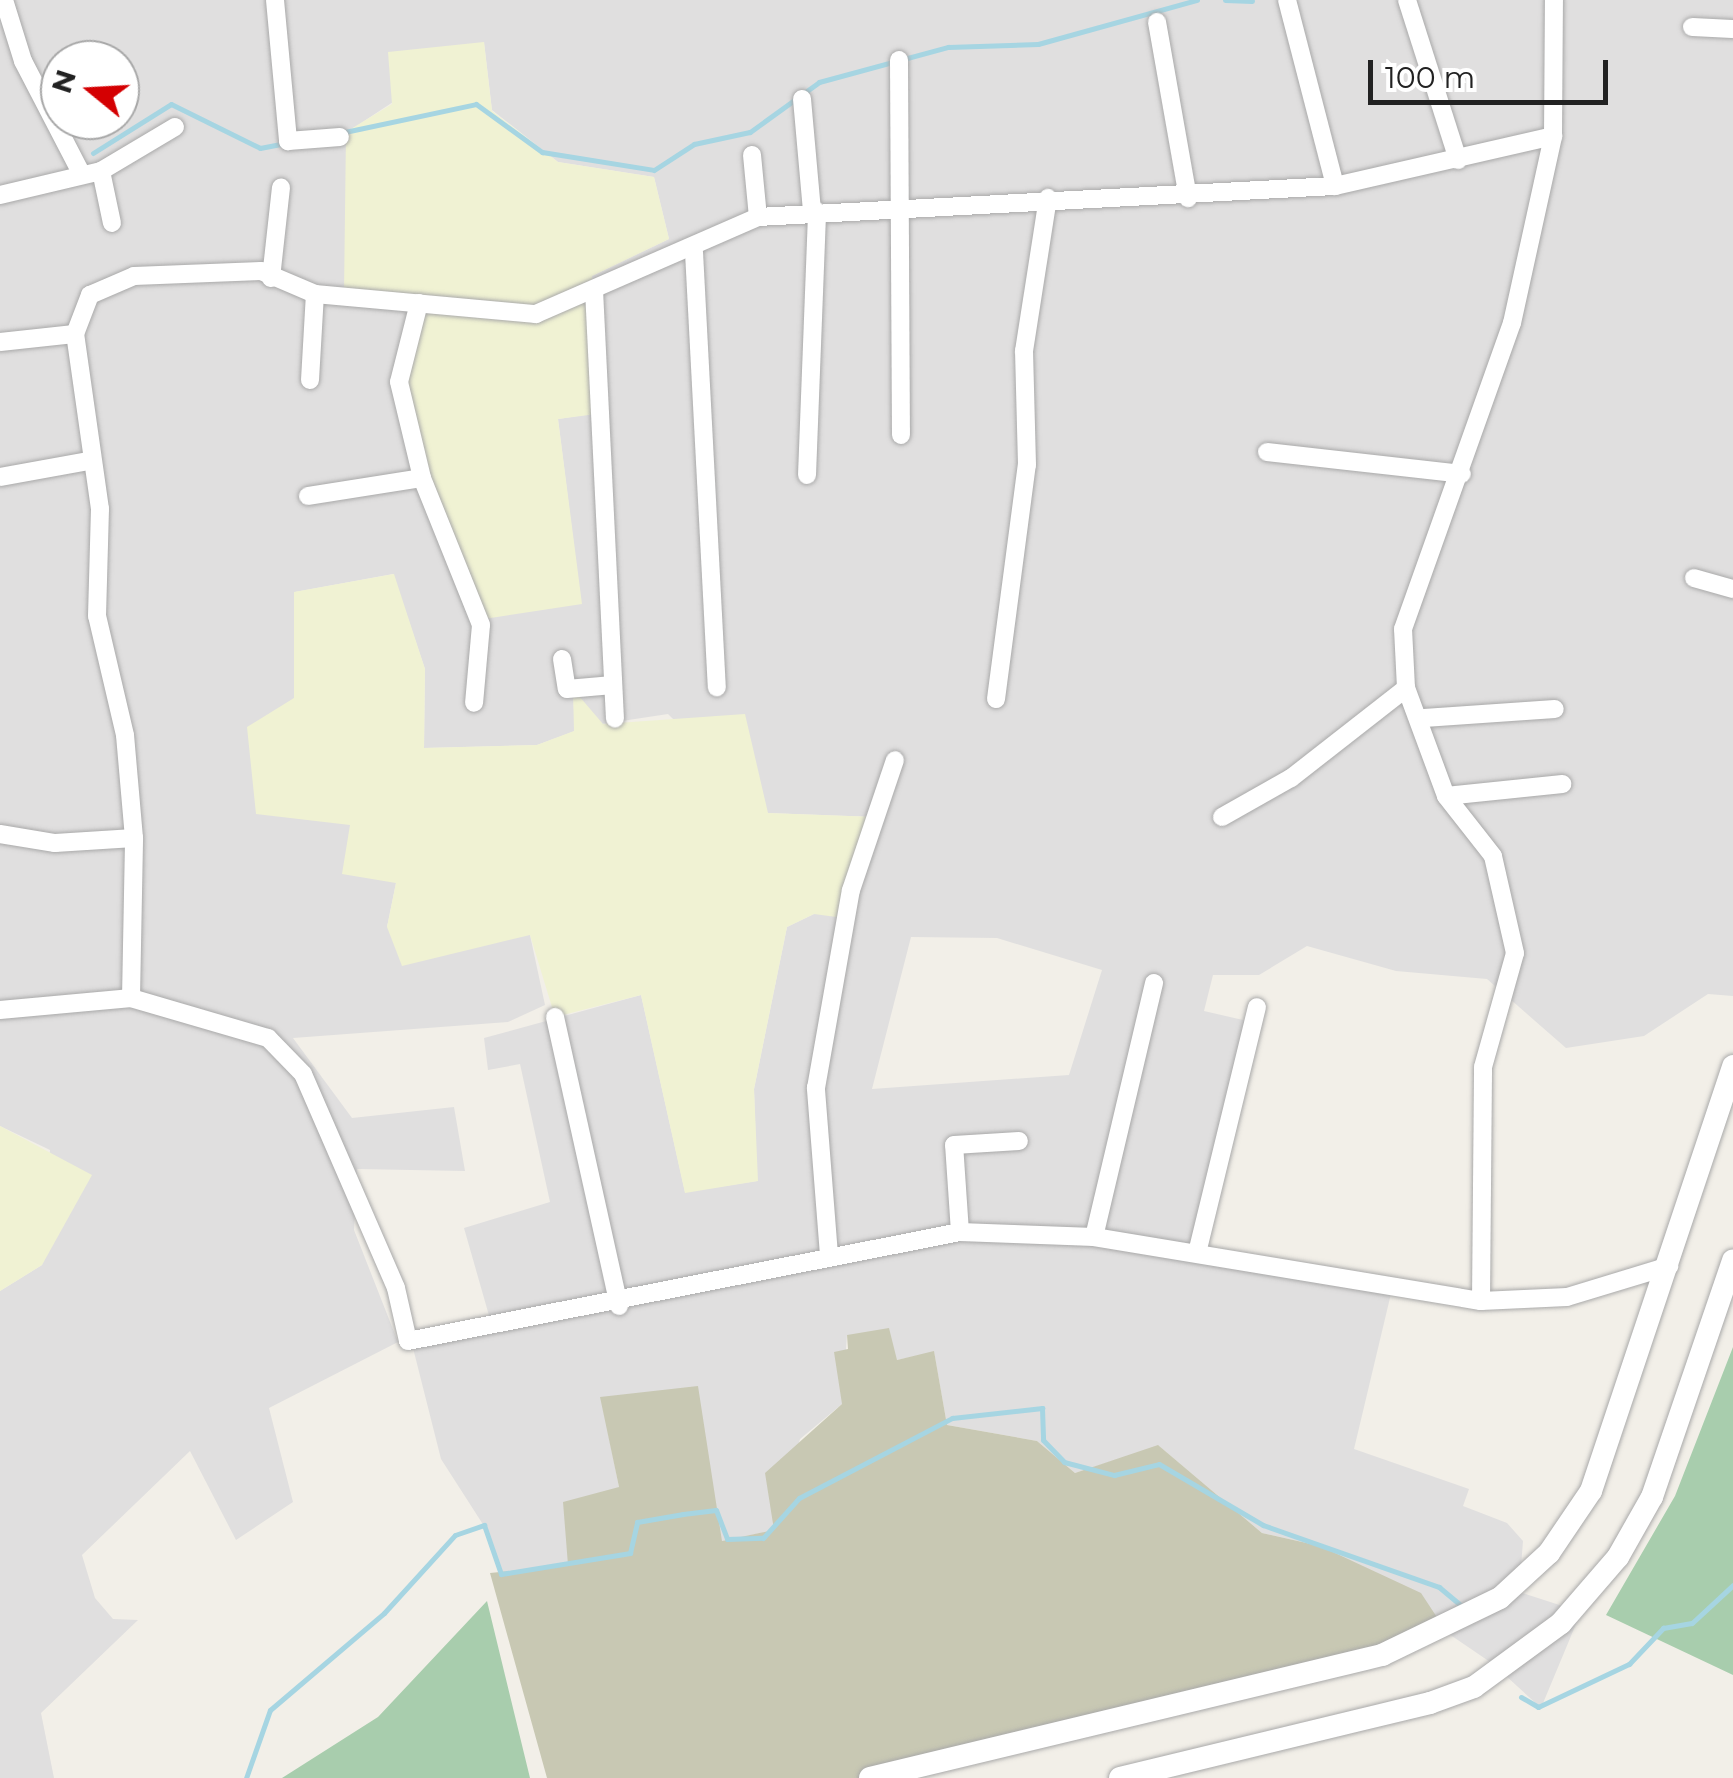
<!DOCTYPE html>
<html>
<head>
<meta charset="utf-8">
<style>
  body { margin:0 }
  #map { position:relative; width:1733px; height:1778px; overflow:hidden; background:#f2efe8; font-family:Montserrat,sans-serif }
  div>[style] { position:absolute }
  [style*='--x'] { left:calc(var(--x)*1px); top:calc(var(--y)*1px); width:calc(var(--w)*1px); rotate:calc(var(--a)*1deg) }
  .residential>* { inset:0; background:#e0dfdf }
  .construction>* { inset:0; background:#c8c8b3 }
  .farmland>* { inset:0; background:#f0f2d3 }
  .cemetery>* { inset:0; background:#a8cdad }
  .stream>* { height:5px; margin:-2.5px; padding:0 2.5px; transform-origin:2.5px; border-radius:2.5px; background:#a6d5e2 }
  .roads { filter:drop-shadow(0 0 2px #a9a9a9) drop-shadow(0 0 2px #a9a9a9) }
  .minor>* { height:18px; margin:-9px; padding:0 9px; transform-origin:9px; border-radius:9px; background:#fff }
  .tertiary>* { height:22px; margin:-11px; padding:0 11px; transform-origin:11px; border-radius:11px; background:#fff }
  span { translate:-50% -50%; white-space:nowrap; text-align:center; line-height:1.15; -webkit-text-stroke:10px #fff; paint-order:stroke }
  .north { position:absolute; left:40px; top:40px; width:100px; height:100px; box-sizing:border-box; background:#fff; border:2px solid #a7a7a7; border-radius:50%; rotate:288deg; font-size:28px; font-weight:700; line-height:40px; text-align:center; color:#222 }
  .north::after { content:''; display:block; margin:auto; width:35px; height:45px; background:#d40002; clip-path:polygon(50% 0,100% 100%,50% 72%,0 100%) }
  .scale { position:absolute; left:1368px; top:60px; width:240px; height:45px; box-sizing:border-box; border:5px solid #222; border-top:0; padding-left:12px; font-size:30px; line-height:35px; white-space:nowrap; color:#222; -webkit-text-stroke:8px #fff; paint-order:stroke }
</style>
</head>
<body>
<div id="map">
  <div class="residential">
    <i style="clip-path:polygon(evenodd,0 0,1733px 0,1733px 996px,1708px 994px,1644px 1036px,1566px 1048px,1487px 979px,1396px 971px,1307px 946px,1259px 975px,1213px 975px,1204px 1011px,1256px 1023px,1198px 1253px,1394px 1281px,1354px 1449px,1469px 1489px,1463px 1506px,1507px 1523px,1523px 1541px,1519px 1592px,1581px 1612px,1541px 1708px,1493px 1664px,1320px 1546px,1262px 1533px,1159px 1446px,1075px 1473px,1037px 1441px,947px 1425px,934px 1352px,897px 1360px,847px 1335px,842px 1404px,800px 1439px,775px 1530px,722px 1541px,601px 1397px,619px 1487px,569px 1565px,501px 1574px,484px 1526px,441px 1459px,413px 1348px,490px 1319px,464px 1228px,550px 1202px,520px 1064px,488px 1070px,484px 1038px,641px 995px,685px 1192px,757px 1181px,754px 1089px,787px 927px,814px 914px,875px 817px,768px 813px,668px 714px,602px 724px,573px 691px,575px 731px,537px 745px,424px 748px,425px 669px,393px 574px,295px 592px,294px 698px,351px 825px,396px 883px,387px 927px,530px 935px,545px 1005px,508px 1022px,293px 1038px,352px 1118px,454px 1107px,465px 1171px,357px 1169px,354px 1230px,398px 1342px,269px 1408px,293px 1502px,236px 1540px,190px 1451px,82px 1555px,95px 1598px,113px 1619px,138px 1620px,41px 1713px,54px 1778px,0 1778px,0 1291px,42px 1265px,50px 1150px,0 1126px,0 0,484px 42px,492px 110px,558px 162px,654px 177px,669px 239px,592px 276px,604px 412px,558px 419px,581px 603px,420px 303px,346px 133px,484px 42px,0 0,60px 60px,120px 60px,120px 120px,60px 120px,60px 60px,0 0,911px 937px,997px 938px,1102px 970px,1069px 1075px,872px 1089px,911px 937px)"></i>
  </div>
  <div class="construction">
    <i style="clip-path:polygon(889px 1328px,897px 1360px,934px 1351px,947px 1425px,1037px 1441px,1075px 1473px,1158px 1445px,1262px 1533px,1320px 1546px,1421px 1593px,1446px 1631px,870px 1778px,547px 1778px,490px 1573px,568px 1565px,563px 1502px,619px 1487px,600px 1397px,698px 1386px,722px 1541px,774px 1530px,765px 1473px,842px 1404px,834px 1352px,848px 1349px,847px 1335px)"></i>
  </div>
  <div class="farmland">
    <i style="clip-path:polygon(484px 42px,492px 111px,558px 162px,654px 177px,669px 239px,592px 276px,604px 413px,558px 419px,582px 604px,484px 619px,429px 481px,402px 374px,420px 304px,344px 293px,346px 132px,392px 104px,388px 52px)"></i>
    <i style="clip-path:polygon(394px 574px,425px 669px,424px 748px,537px 745px,574px 731px,573px 689px,603px 724px,745px 714px,768px 813px,876px 817px,844px 918px,814px 914px,787px 927px,754px 1089px,758px 1181px,685px 1193px,641px 995px,555px 1017px,530px 935px,402px 966px,387px 927px,396px 883px,342px 874px,350px 825px,256px 814px,247px 727px,294px 698px,294px 592px)"></i>
    <i style="clip-path:polygon(0 1126px,92px 1175px,42px 1265px,0 1291px)"></i>
  </div>
  <div class="cemetery">
    <i style="clip-path:polygon(1733px 1347px,1733px 1675px,1606px 1615px,1675px 1496px)"></i>
    <i style="clip-path:polygon(487px 1601px,530px 1778px,282px 1778px,378px 1717px)"></i>
  </div>
  <div class="stream">
    <i style="--x:1225;--y:0;--w:27;--a:2"></i>
    <i style="--x:340;--y:133;--w:139;--a:-12"></i>
    <i style="--x:476;--y:104;--w:82;--a:36"></i>
    <i style="--x:542;--y:152;--w:113;--a:9.1"></i>
    <i style="--x:654;--y:170;--w:48;--a:-33"></i>
    <i style="--x:694;--y:144;--w:57;--a:-12.1"></i>
    <i style="--x:750;--y:132;--w:85;--a:-35.9"></i>
    <i style="--x:819;--y:82;--w:134;--a:-15.2"></i>
    <i style="--x:948;--y:47;--w:90;--a:-1.9"></i>
    <i style="--x:1038;--y:44;--w:165;--a:-15.5"></i>
    <i style="--x:93;--y:153;--w:92;--a:-32.1"></i>
    <i style="--x:171;--y:104;--w:99;--a:26.3"></i>
    <i style="--x:260;--y:148;--w:25;--a:-11"></i>
    <i style="--x:1521;--y:1697;--w:20;--a:30"></i>
    <i style="--x:1538;--y:1707;--w:101;--a:-25.3"></i>
    <i style="--x:1629;--y:1664;--w:50;--a:-46.6"></i>
    <i style="--x:1663;--y:1628;--w:29;--a:-10"></i>
    <i style="--x:1692;--y:1623;--w:56;--a:-42.8"></i>
    <i style="--x:246;--y:1778;--w:72;--a:-70.6"></i>
    <i style="--x:270;--y:1710;--w:150;--a:-40.4"></i>
    <i style="--x:384;--y:1613;--w:105;--a:-47.7"></i>
    <i style="--x:455;--y:1535;--w:31;--a:-19"></i>
    <i style="--x:484;--y:1525;--w:52;--a:70.9"></i>
    <i style="--x:501;--y:1574;--w:131;--a:-9.2"></i>
    <i style="--x:630;--y:1553;--w:32;--a:-77"></i>
    <i style="--x:637;--y:1522;--w:47;--a:-9.9"></i>
    <i style="--x:683;--y:1514;--w:33;--a:-7"></i>
    <i style="--x:716;--y:1510;--w:31;--a:69"></i>
    <i style="--x:727;--y:1539;--w:36;--a:-2"></i>
    <i style="--x:763;--y:1538;--w:54;--a:-48"></i>
    <i style="--x:799;--y:1498;--w:173;--a:-27.6"></i>
    <i style="--x:952;--y:1418;--w:91;--a:-6.3"></i>
    <i style="--x:1042;--y:1408;--w:32;--a:88"></i>
    <i style="--x:1043;--y:1440;--w:30;--a:46"></i>
    <i style="--x:1064;--y:1462;--w:52;--a:14.6"></i>
    <i style="--x:1114;--y:1475;--w:46;--a:-13.7"></i>
    <i style="--x:1159;--y:1464;--w:121;--a:30.4"></i>
    <i style="--x:1263;--y:1525;--w:187;--a:19.4"></i>
    <i style="--x:1439;--y:1587;--w:30;--a:40"></i>
  </div>
  <div class="roads">
    <div class="minor">
      <i style="--x:4;--y:0;--w:64;--a:72.7"></i>
      <i style="--x:23;--y:61;--w:128;--a:62.6"></i>
      <i style="--x:275;--y:0;--w:142;--a:84.7"></i>
      <i style="--x:288;--y:141;--w:52;--a:-4.4"></i>
      <i style="--x:1287;--y:0;--w:192;--a:75.5"></i>
      <i style="--x:1407;--y:0;--w:168;--a:72.3"></i>
      <i style="--x:1157;--y:22;--w:179;--a:80"></i>
      <i style="--x:1692;--y:27;--w:41;--a:2.8"></i>
      <i style="--x:899;--y:60;--w:375;--a:89.7"></i>
      <i style="--x:802;--y:99;--w:113;--a:84.9"></i>
      <i style="--x:752;--y:155;--w:62;--a:84.5"></i>
      <i style="--x:101;--y:171;--w:53;--a:78.1"></i>
      <i style="--x:0;--y:195;--w:104;--a:-13.4"></i>
      <i style="--x:101;--y:171;--w:86;--a:-30.7"></i>
      <i style="--x:694;--y:252;--w:436;--a:87"></i>
      <i style="--x:271;--y:278;--w:91;--a:-83.7"></i>
      <i style="--x:594;--y:290;--w:429;--a:87.2"></i>
      <i style="--x:419;--y:303;--w:81;--a:104.2"></i>
      <i style="--x:399;--y:382;--w:99;--a:76.5"></i>
      <i style="--x:422;--y:478;--w:158;--a:68.1"></i>
      <i style="--x:481;--y:625;--w:78;--a:95.1"></i>
      <i style="--x:0;--y:342;--w:75;--a:-6.1"></i>
      <i style="--x:310;--y:380;--w:86;--a:-86.7"></i>
      <i style="--x:1267;--y:452;--w:196;--a:6.4"></i>
      <i style="--x:807;--y:475;--w:264;--a:-87.8"></i>
      <i style="--x:0;--y:477;--w:90;--a:-10.2"></i>
      <i style="--x:308;--y:496;--w:115;--a:-9"></i>
      <i style="--x:1694;--y:578;--w:41;--a:15.8"></i>
      <i style="--x:562;--y:659;--w:30;--a:81"></i>
      <i style="--x:567;--y:689;--w:46;--a:-5"></i>
      <i style="--x:996;--y:699;--w:236;--a:-82.5"></i>
      <i style="--x:1027;--y:465;--w:114;--a:-91.5"></i>
      <i style="--x:1024;--y:351;--w:155;--a:-81.1"></i>
      <i style="--x:1424;--y:718;--w:131;--a:-3.9"></i>
      <i style="--x:1446;--y:796;--w:117;--a:-5.9"></i>
      <i style="--x:1222;--y:817;--w:79;--a:-29.5"></i>
      <i style="--x:1291;--y:778;--w:146;--a:-38"></i>
      <i style="--x:0;--y:834;--w:56;--a:9.3"></i>
      <i style="--x:55;--y:843;--w:79;--a:-3.6"></i>
      <i style="--x:131;--y:998;--w:160;--a:-88.9"></i>
      <i style="--x:134;--y:838;--w:103;--a:-95"></i>
      <i style="--x:125;--y:735;--w:122;--a:-103.2"></i>
      <i style="--x:97;--y:616;--w:107;--a:-88.4"></i>
      <i style="--x:100;--y:509;--w:177;--a:-98.1"></i>
      <i style="--x:75;--y:334;--w:42;--a:-69"></i>
      <i style="--x:90;--y:295;--w:48;--a:-23.4"></i>
      <i style="--x:134;--y:276;--w:127;--a:-2.3"></i>
      <i style="--x:261;--y:271;--w:59;--a:23.1"></i>
      <i style="--x:315;--y:294;--w:222;--a:5.2"></i>
      <i style="--x:536;--y:314;--w:242;--a:-23.6"></i>
      <i style="--x:758;--y:217;--w:578;--a:-3.08"></i>
      <i style="--x:1335;--y:186;--w:224;--a:-12.9"></i>
      <i style="--x:0;--y:1010;--w:132;--a:-5.2"></i>
      <i style="--x:131;--y:998;--w:143;--a:16.3"></i>
      <i style="--x:268;--y:1038;--w:50;--a:45.8"></i>
      <i style="--x:303;--y:1074;--w:233;--a:66.5"></i>
      <i style="--x:396;--y:1288;--w:54;--a:77.2"></i>
      <i style="--x:408;--y:1341;--w:563;--a:-11.17"></i>
      <i style="--x:960;--y:1232;--w:134;--a:2.1"></i>
      <i style="--x:1094;--y:1237;--w:392;--a:9.4"></i>
      <i style="--x:1481;--y:1301;--w:86;--a:-2.7"></i>
      <i style="--x:1567;--y:1297;--w:107;--a:-16.9"></i>
      <i style="--x:555;--y:1017;--w:296;--a:77.5"></i>
      <i style="--x:960;--y:1232;--w:87;--a:-93.9"></i>
      <i style="--x:954;--y:1145;--w:65;--a:-3.5"></i>
      <i style="--x:1094;--y:1237;--w:261;--a:-76.7"></i>
      <i style="--x:1197;--y:1253;--w:253;--a:-76.3"></i>
      <i style="--x:829;--y:1255;--w:168;--a:-94.5"></i>
      <i style="--x:816;--y:1088;--w:201;--a:-80"></i>
      <i style="--x:851;--y:890;--w:137;--a:-71.3"></i>
      <i style="--x:1481;--y:1301;--w:234;--a:-89.5"></i>
      <i style="--x:1483;--y:1067;--w:118;--a:-74.3"></i>
      <i style="--x:1515;--y:953;--w:99;--a:-102.8"></i>
      <i style="--x:1493;--y:856;--w:76;--a:-128.1"></i>
      <i style="--x:1446;--y:796;--w:115;--a:-110.3"></i>
      <i style="--x:1406;--y:688;--w:59;--a:-92.9"></i>
      <i style="--x:1403;--y:629;--w:325;--a:-70.4"></i>
      <i style="--x:1512;--y:323;--w:191;--a:-77.6"></i>
      <i style="--x:1553;--y:136;--w:136;--a:-89.6"></i>
    </div>
    <div class="tertiary">
      <i style="--x:870;--y:1778;--w:527;--a:-13.51"></i>
      <i style="--x:1382;--y:1655;--w:131;--a:-25.8"></i>
      <i style="--x:1500;--y:1598;--w:67;--a:-42.6"></i>
      <i style="--x:1549;--y:1553;--w:75;--a:-55.9"></i>
      <i style="--x:1591;--y:1491;--w:448;--a:-71.5"></i>
      <i style="--x:1120;--y:1778;--w:319;--a:-13.6"></i>
      <i style="--x:1430;--y:1703;--w:47;--a:-20"></i>
      <i style="--x:1474;--y:1687;--w:108;--a:-36.3"></i>
      <i style="--x:1561;--y:1623;--w:87;--a:-49.2"></i>
      <i style="--x:1618;--y:1557;--w:69;--a:-60.5"></i>
      <i style="--x:1652;--y:1497;--w:250;--a:-71.1"></i>
    </div>
  </div>
  <div class="north">N</div>
  <div class="scale">100 m</div>
</div>
</body>
</html>
